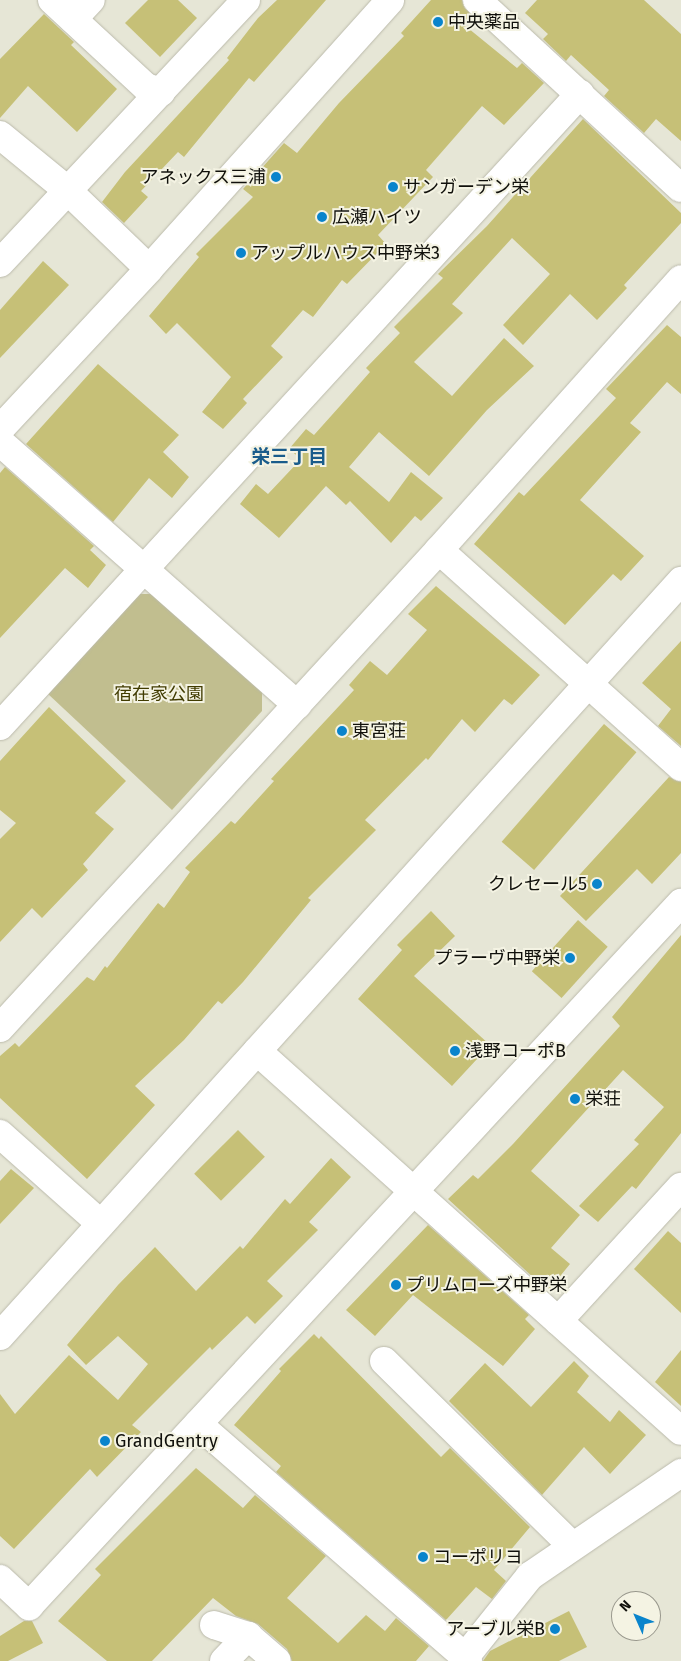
<!DOCTYPE html>
<html>
<head>
<meta charset="utf-8">
<style>
  body { margin:0 }
  #map { position:relative; width:681px; height:1661px; overflow:hidden; background:#e6e6d6; font-family:"Fira Sans","Noto Sans JP",sans-serif }
  div>[style] { position:absolute }
  [style*='--x'] { left:calc(var(--x)*1px); top:calc(var(--y)*1px); width:calc(var(--w)*1px); rotate:calc(var(--a)*1deg) }
  .green>* { inset:0; background:#c1be8f }
  .building>* { inset:0; background:#c6c077; transform-origin:0 0 }
  .roads { filter:drop-shadow(0 0 1px #bbbaab) drop-shadow(0 0 1px #bbbaab) }
  .street>* { height:28px; margin:-14px; padding:0 14px; transform-origin:14px; border-radius:14px; background:#fff }
  .secondary>* { height:28px; margin:-14px; padding:0 14px; transform-origin:14px; border-radius:14px; background:#fff }
  .dots>* { width:14px; height:14px; translate:-50% -50%; box-sizing:border-box; border:2px solid #f4f3e3; border-radius:50% }
  span { translate:-50% -50%; white-space:nowrap; text-align:center; line-height:1.15; -webkit-text-stroke:4px #f4f3e3; paint-order:stroke }
  .poi-label { font-size:18px; color:#10100b }
  .left { translate:0 -50%; text-align:left }
  .right { translate:-100% -50%; text-align:right }
  .park-label { font-size:18px; color:#403b00 }
  .neighbourhood-label { font-size:19px; color:#195c8b; font-weight:700 }
  .north { position:absolute; left:611px; top:1591px; width:50px; height:50px; box-sizing:border-box; background:#f4f3e3; border:1px solid #99988d; border-radius:50%; rotate:314deg; font-size:14px; font-weight:700; line-height:20px; text-align:center; color:#10100b }
  .north::after { content:''; display:block; margin:auto; width:18px; height:22px; background:#0984cc; clip-path:polygon(50% 0,100% 100%,50% 72%,0 100%) }
</style>
</head>
<body>
<div id="map">
  <div class="green">
    <i style="clip-path:polygon(137px 594px,160px 594px,262px 686px,262px 711px,172px 810px,47px 693px)"></i>
  </div>
  <div class="building">
    <i style="clip-path:polygon(148px 0,178px 0,197px 18px,160px 57px,125px 23px)"></i>
    <i style="clip-path:polygon(277px 0,326px 0,254px 82px,249px 78px,184px 157px,178px 152px,141px 191px,148px 197px,124px 223px,102px 202px,125px 172px,229px 60px,227px 58px,258px 18px)"></i>
    <i style="clip-path:polygon(431px 0,462px 0,471px 16px,463px 24px,517px 68px,522px 63px,544px 83px,504px 125px,482px 106px,426px 170px,433px 177px,378px 235px,386px 244px,347px 284px,342px 280px,313px 317px,303px 310px,271px 346px,283px 357px,243px 399px,247px 403px,223px 429px,202px 412px,231px 377px,177px 323px,166px 334px,149px 316px,199px 257px,196px 254px,253px 197px,243px 189px,284px 143px,297px 153px,339px 103px,404px 36px,401px 33px)"></i>
    <i style="clip-path:polygon(537px 0,644px 0,681px 34px,681px 141px,656px 119px,644px 133px,604px 96px,609px 90px,571px 55px,566px 61px,543px 39px,548px 34px,525px 13px)"></i>
    <i style="clip-path:polygon(44px 14px,74px 42px,71px 45px,117px 89px,77px 132px,28px 86px,0 118px,0 59px)"></i>
    <i style="clip-path:polygon(583px 119px,681px 213px,681px 223px,624px 285px,627px 288px,597px 320px,570px 294px,523px 345px,503px 325px,550px 274px,512px 238px,452px 304px,463px 313px,414px 362px,452px 396px,504px 338px,534px 366px,487px 410px,429px 476px,379px 432px,349px 467px,389px 502px,411px 472px,443px 498px,421px 521px,415px 516px,391px 543px,350px 501px,346px 505px,326px 486px,279px 538px,240px 504px,256px 484px,268px 494px,301px 459px,289px 449px,306px 429px,314px 435px,340px 406px,370px 372px,366px 368px,400px 333px,394px 327px,443px 278px,438px 274px,487px 226px)"></i>
    <i style="clip-path:polygon(43px 261px,69px 285px,0 358px,0 310px)"></i>
    <i style="clip-path:polygon(667px 325px,681px 337px,681px 394px,667px 382px,630px 423px,641px 432px,580px 500px,644px 556px,621px 581px,613px 574px,565px 625px,474px 544px,519px 492px,524px 496px,616px 398px,606px 389px)"></i>
    <i style="clip-path:polygon(98px 364px,179px 435px,163px 452px,189px 477px,172px 498px,149px 478px,113px 522px,26px 444px)"></i>
    <i style="clip-path:polygon(5px 467px,94px 546px,90px 550px,106px 565px,88px 588px,65px 568px,0 638px,0 473px)"></i>
    <i style="clip-path:polygon(436px 586px,540px 675px,512px 705px,504px 699px,475px 732px,462px 719px,428px 760px,426px 758px,365px 820px,376px 830px,308px 898px,311px 900px,243px 982px,222px 1004px,218px 1001px,184px 1040px,135px 1086px,155px 1105px,87px 1179px,0 1098px,0 1056px,15px 1043px,19px 1047px,87px 977px,94px 981px,105px 966px,107px 968px,158px 903px,164px 908px,190px 872px,185px 868px,231px 821px,235px 824px,274px 781px,271px 779px,354px 690px,349px 685px,370px 661px,387px 675px,427px 630px,408px 614px)"></i>
    <i style="clip-path:polygon(681px 641px,681px 746px,658px 726px,671px 709px,642px 683px)"></i>
    <i style="clip-path:polygon(49px 707px,126px 781px,95px 813px,114px 829px,83px 864px,88px 870px,42px 918px,32px 908px,0 942px,0 839px,16px 823px,0 810px,0 761px)"></i>
    <i style="left:604px;top:724px;width:43px;height:156px;rotate:41deg"></i>
    <i style="clip-path:polygon(669px 777px,681px 782px,681px 853px,652px 884px,637px 869px,586px 921px,560px 896px)"></i>
    <i style="clip-path:polygon(431px 911px,455px 936px,414px 976px,490px 1045px,452px 1086px,358px 999px,402px 950px,397px 945px)"></i>
    <i style="left:578px;top:920px;width:40px;height:69px;rotate:42deg"></i>
    <i style="clip-path:polygon(681px 935px,681px 1133px,636px 1189px,632px 1186px,598px 1222px,579px 1206px,639px 1144px,634px 1140px,664px 1107px,623px 1070px,531px 1171px,580px 1215px,551px 1248px,570px 1264px,548px 1291px,448px 1199px,473px 1175px,478px 1179px,513px 1144px,620px 1026px,612px 1017px)"></i>
    <i style="left:238px;top:1130px;width:38px;height:62px;rotate:45deg"></i>
    <i style="clip-path:polygon(331px 1158px,351px 1177px,309px 1222px,318px 1230px,267px 1281px,283px 1296px,255px 1324px,247px 1316px,212px 1350px,210px 1347px,132px 1425px,141px 1432px,97px 1477px,90px 1469px,14px 1549px,0 1536px,0 1394px,15px 1414px,69px 1355px,118px 1400px,148px 1364px,118px 1336px,86px 1365px,67px 1345px,118px 1285px,155px 1247px,196px 1291px,240px 1246px,243px 1249px,285px 1199px,290px 1204px)"></i>
    <i style="clip-path:polygon(11px 1169px,34px 1188px,0 1224px,0 1181px)"></i>
    <i style="clip-path:polygon(428px 1225px,529px 1315px,525px 1319px,535px 1329px,503px 1366px,413px 1295px,375px 1336px,346px 1310px)"></i>
    <i style="clip-path:polygon(668px 1231px,681px 1243px,681px 1313px,634px 1269px)"></i>
    <i style="clip-path:polygon(314px 1334px,319px 1339px,321px 1336px,441px 1457px,450px 1448px,530px 1527px,494px 1570px,506px 1581px,492px 1599px,476px 1587px,446px 1620px,276px 1472px,281px 1466px,234px 1425px,281px 1371px,279px 1369px)"></i>
    <i style="clip-path:polygon(681px 1350px,681px 1406px,655px 1382px)"></i>
    <i style="clip-path:polygon(574px 1361px,589px 1376px,577px 1392px,610px 1422px,619px 1410px,646px 1435px,610px 1474px,584px 1447px,542px 1495px,449px 1401px,485px 1363px,531px 1407px)"></i>
    <i style="clip-path:polygon(196px 1468px,243px 1508px,255px 1495px,326px 1556px,287px 1598px,338px 1643px,366px 1615px,385px 1631px,396px 1618px,429px 1646px,416px 1661px,292px 1661px,287px 1649px,258px 1624px,236px 1616px,213px 1598px,152px 1661px,107px 1661px,58px 1621px,101px 1575px,95px 1569px)"></i>
    <i style="clip-path:polygon(569px 1611px,587px 1647px,559px 1661px,483px 1661px,490px 1651px)"></i>
    <i style="clip-path:polygon(24px 1621px,32px 1621px,43px 1643px,8px 1661px,0 1661px,0 1636px)"></i>
  </div>
  <div class="roads">
    <div class="street">
      <i style="--x:52;--y:0;--w:128;--a:42.8"></i>
      <i style="--x:146;--y:87;--w:16;--a:18"></i>
      <i style="--x:477;--y:0;--w:277;--a:42.7"></i>
      <i style="--x:73;--y:19;--w:26;--a:-47"></i>
      <i style="--x:0;--y:135;--w:85;--a:39.3"></i>
      <i style="--x:66;--y:189;--w:115;--a:43.9"></i>
      <i style="--x:0;--y:263;--w:360;--a:-46.9"></i>
      <i style="--x:0;--y:429;--w:219;--a:-47"></i>
      <i style="--x:149;--y:269;--w:361;--a:-48.1"></i>
      <i style="--x:0;--y:442;--w:397;--a:41.5"></i>
      <i style="--x:439;--y:550;--w:325;--a:41.9"></i>
      <i style="--x:0;--y:726;--w:858;--a:-47.46"></i>
      <i style="--x:0;--y:1028;--w:649;--a:-47.44"></i>
      <i style="--x:439;--y:550;--w:363;--a:-48.2"></i>
      <i style="--x:257;--y:1051;--w:569;--a:41.87"></i>
      <i style="--x:0;--y:1134;--w:135;--a:41.7"></i>
      <i style="--x:558;--y:1321;--w:182;--a:-47.5"></i>
      <i style="--x:384;--y:1361;--w:264;--a:44.5"></i>
      <i style="--x:198;--y:1424;--w:354;--a:41.1"></i>
      <i style="--x:0;--y:1579;--w:40;--a:43"></i>
      <i style="--x:29;--y:1606;--w:959;--a:-47.16"></i>
      <i style="--x:214;--y:1625;--w:36;--a:18"></i>
      <i style="--x:248;--y:1636;--w:38;--a:41"></i>
      <i style="--x:224;--y:1661;--w:35;--a:-46"></i>
      <i style="--x:468;--y:1661;--w:5;--a:-127"></i>
      <i style="--x:465;--y:1657;--w:104;--a:-51.3"></i>
      <i style="--x:530;--y:1576;--w:183;--a:-34.3"></i>
    </div>
    <div class="secondary">
      <i style="--x:0;--y:1336;--w:1017;--a:-47.95"></i>
    </div>
  </div>
  <div class="dots">
    <i style="left:438px;top:22px;background:#0984cc"></i>
    <i style="left:276px;top:177px;background:#0984cc"></i>
    <i style="left:393px;top:187px;background:#0984cc"></i>
    <i style="left:322px;top:217px;background:#0984cc"></i>
    <i style="left:241px;top:253px;background:#0984cc"></i>
    <i style="left:342px;top:731px;background:#0984cc"></i>
    <i style="left:597px;top:884px;background:#0984cc"></i>
    <i style="left:570px;top:958px;background:#0984cc"></i>
    <i style="left:455px;top:1051px;background:#0984cc"></i>
    <i style="left:575px;top:1099px;background:#0984cc"></i>
    <i style="left:396px;top:1285px;background:#0984cc"></i>
    <i style="left:105px;top:1441px;background:#0984cc"></i>
    <i style="left:423px;top:1557px;background:#0984cc"></i>
    <i style="left:555px;top:1629px;background:#0984cc"></i>
  </div>
  <div class="poi-label">
    <span class="left" style="left:448px;top:22px">中央薬品</span>
    <span class="right" style="left:266px;top:177px">アネックス三浦</span>
    <span class="left" style="left:403px;top:187px">サンガーデン栄</span>
    <span class="left" style="left:332px;top:217px">広瀬ハイツ</span>
    <span class="left" style="left:251px;top:253px">アップルハウス中野栄3</span>
    <span class="left" style="left:352px;top:731px">東宮荘</span>
    <span class="right" style="left:587px;top:884px">クレセール5</span>
    <span class="right" style="left:560px;top:958px">プラーヴ中野栄</span>
    <span class="left" style="left:465px;top:1051px">浅野コーポB</span>
    <span class="left" style="left:585px;top:1099px">栄荘</span>
    <span class="left" style="left:406px;top:1285px">プリムローズ中野栄</span>
    <span class="left" style="left:115px;top:1441px">GrandGentry</span>
    <span class="left" style="left:433px;top:1557px">コーポリヨ</span>
    <span class="right" style="left:545px;top:1629px">アーブル栄B</span>
  </div>
  <div class="park-label">
    <span style="left:159px;top:694px">宿在家公園</span>
  </div>
  <div class="neighbourhood-label">
    <span style="left:289px;top:457px">栄三丁目</span>
  </div>
  <div class="north">N</div>
</div>
</body>
</html>
